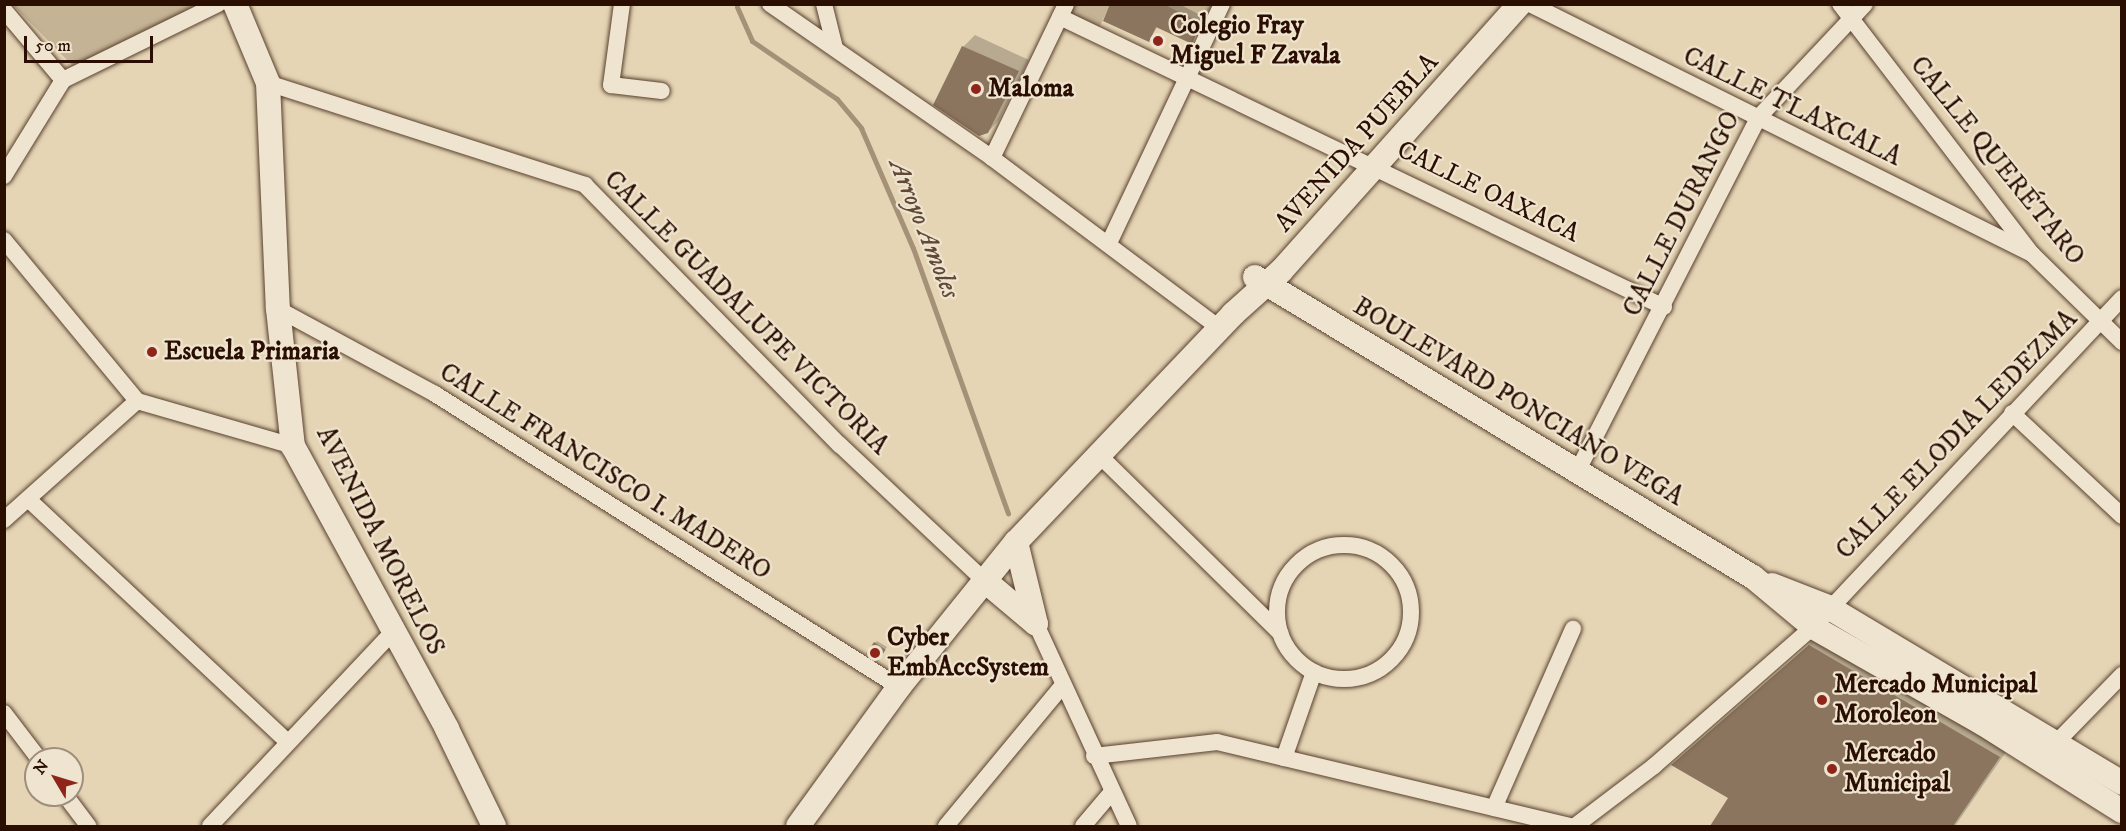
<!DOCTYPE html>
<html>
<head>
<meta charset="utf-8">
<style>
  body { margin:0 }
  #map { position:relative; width:2126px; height:831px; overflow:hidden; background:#e5d5b5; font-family:"IM FELL DW Pica",serif }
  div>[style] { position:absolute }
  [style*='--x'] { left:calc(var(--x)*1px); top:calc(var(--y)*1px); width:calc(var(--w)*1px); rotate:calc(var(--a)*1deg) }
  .green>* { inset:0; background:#c5b396 }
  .shadow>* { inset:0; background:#0003 }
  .stream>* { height:5px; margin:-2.5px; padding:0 2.5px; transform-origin:2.5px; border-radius:2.5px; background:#a59178 }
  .building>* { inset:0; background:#8b755f; transform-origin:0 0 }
  .roads { filter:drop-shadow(0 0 2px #59402e) drop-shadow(0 0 2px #59402e) }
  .street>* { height:16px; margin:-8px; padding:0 8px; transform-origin:8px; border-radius:8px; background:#eee4cf }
  .street>.ring { margin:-8px; padding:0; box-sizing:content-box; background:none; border:16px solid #eee4cf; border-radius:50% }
  .secondary>* { height:24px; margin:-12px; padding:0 12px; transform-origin:12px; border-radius:12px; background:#eee4cf }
  .dots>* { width:16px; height:16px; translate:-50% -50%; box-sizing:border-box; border:3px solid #eee4cf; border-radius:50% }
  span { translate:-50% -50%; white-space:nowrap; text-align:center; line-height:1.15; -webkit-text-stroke:4.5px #eee4cf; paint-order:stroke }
  .poi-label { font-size:26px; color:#2a0e01; font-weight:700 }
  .left { translate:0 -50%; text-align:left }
  .street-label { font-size:26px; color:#2a0e01 }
  .water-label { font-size:27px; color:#614937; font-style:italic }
  .frame { position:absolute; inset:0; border:6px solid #2a0e01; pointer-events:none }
  .north { position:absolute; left:24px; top:747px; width:60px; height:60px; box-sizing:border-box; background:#eee4cf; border:2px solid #a08e7d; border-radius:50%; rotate:308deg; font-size:16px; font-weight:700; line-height:24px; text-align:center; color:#2a0e01 }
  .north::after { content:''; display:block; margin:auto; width:21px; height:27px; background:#8f2418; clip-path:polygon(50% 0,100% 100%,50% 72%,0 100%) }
  .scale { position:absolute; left:24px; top:36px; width:129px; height:27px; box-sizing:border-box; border:3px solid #2a0e01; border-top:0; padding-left:8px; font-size:18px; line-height:21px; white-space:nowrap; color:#2a0e01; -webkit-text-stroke:4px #eee4cf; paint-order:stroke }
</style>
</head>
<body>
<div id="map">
  <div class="green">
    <i style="clip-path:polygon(13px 5px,206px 5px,73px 66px)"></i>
    <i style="clip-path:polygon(1066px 5px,1110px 5px,1096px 34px,1060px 17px)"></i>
    <i style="clip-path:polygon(1163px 5px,1222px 5px,1211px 28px)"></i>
  </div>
  <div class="shadow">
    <i style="clip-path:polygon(1112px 4px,1179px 4px,1206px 18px,1191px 42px,1158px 26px,1149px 40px)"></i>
    <i style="clip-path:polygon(975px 35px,1029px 60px,999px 120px,988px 132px,935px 104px,964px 46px)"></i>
    <i style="clip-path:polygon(1821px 634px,2010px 746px,1955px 826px,1712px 826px,1730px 797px,1684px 754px)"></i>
    <i style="clip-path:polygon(877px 641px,887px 647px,880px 657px,875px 643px)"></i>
  </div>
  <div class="stream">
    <i style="--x:737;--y:7;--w:37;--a:66"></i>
    <i style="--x:752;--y:41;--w:103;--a:34.3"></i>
    <i style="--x:837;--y:99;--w:38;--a:50"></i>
    <i style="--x:861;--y:128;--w:131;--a:66.6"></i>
    <i style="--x:913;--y:248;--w:282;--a:70.3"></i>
  </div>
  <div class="building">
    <i style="clip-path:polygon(1110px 4px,1163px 4px,1201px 23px,1192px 44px,1156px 27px,1149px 42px,1103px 21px)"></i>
    <i style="clip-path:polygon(962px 46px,1019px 71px,988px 133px,979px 136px,933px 105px)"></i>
    <i style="left:874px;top:642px;width:14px;height:14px;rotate:34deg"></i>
    <i style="clip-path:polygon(1809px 645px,2000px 757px,1953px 826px,1710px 826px,1728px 798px,1671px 765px)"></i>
  </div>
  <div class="roads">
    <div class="street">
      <i style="--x:622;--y:4;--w:82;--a:97.7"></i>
      <i style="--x:611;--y:85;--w:51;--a:6.7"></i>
      <i style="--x:770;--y:4;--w:270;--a:34.7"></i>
      <i style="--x:992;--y:158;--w:284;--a:36.8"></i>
      <i style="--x:824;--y:4;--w:45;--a:76"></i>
      <i style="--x:1530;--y:4;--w:561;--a:26.47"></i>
      <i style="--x:1840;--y:4;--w:315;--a:52.5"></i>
      <i style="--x:2032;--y:254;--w:126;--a:44.4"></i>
      <i style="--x:4;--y:10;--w:92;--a:49.9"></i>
      <i style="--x:1060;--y:17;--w:670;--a:25.65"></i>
      <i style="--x:63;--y:80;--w:173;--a:-26.1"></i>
      <i style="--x:268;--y:83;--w:333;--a:17.8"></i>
      <i style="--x:585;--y:185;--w:364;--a:45.6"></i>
      <i style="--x:840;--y:445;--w:197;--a:43.2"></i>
      <i style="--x:992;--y:158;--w:171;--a:-64.3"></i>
      <i style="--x:4;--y:176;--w:113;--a:-58.4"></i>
      <i style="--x:4;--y:240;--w:209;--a:50.4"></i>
      <i style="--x:137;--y:401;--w:162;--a:16.1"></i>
      <i style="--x:1109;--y:243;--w:264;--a:-64.7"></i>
      <i style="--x:278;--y:309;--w:179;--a:28.4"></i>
      <i style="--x:435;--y:394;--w:549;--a:32.27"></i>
      <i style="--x:2012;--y:413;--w:151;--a:43.1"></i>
      <i style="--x:1099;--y:455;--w:254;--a:44.5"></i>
      <i style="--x:1578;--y:470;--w:395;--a:-62.9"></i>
      <i style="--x:1758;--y:118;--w:156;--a:-46.8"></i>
      <i style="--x:28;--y:499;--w:356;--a:43.1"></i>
      <i style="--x:4;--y:520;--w:178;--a:-41.8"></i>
      <i class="ring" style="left:1277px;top:545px;width:118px;height:118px"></i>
      <i style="--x:1036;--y:624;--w:222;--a:65.3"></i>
      <i style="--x:4;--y:713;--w:58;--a:52.7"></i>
      <i style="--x:2049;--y:750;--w:105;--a:-45.8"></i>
      <i style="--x:1094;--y:756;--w:124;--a:-6.5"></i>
      <i style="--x:1217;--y:742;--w:363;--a:13.4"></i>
      <i style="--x:1284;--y:758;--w:91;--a:-70.8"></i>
      <i style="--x:65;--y:795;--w:39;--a:53"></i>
      <i style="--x:1494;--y:808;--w:196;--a:-66.2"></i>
      <i style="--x:210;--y:826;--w:265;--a:-46.7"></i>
      <i style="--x:946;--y:826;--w:183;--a:-50.3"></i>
      <i style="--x:1083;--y:826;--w:43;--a:-49.7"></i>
      <i style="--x:1575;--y:826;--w:99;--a:-37.2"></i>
      <i style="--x:1654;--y:766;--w:211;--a:-41.2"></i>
      <i style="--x:1813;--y:627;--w:451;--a:-46.8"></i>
    </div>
    <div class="secondary">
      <i style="--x:235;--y:4;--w:86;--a:67.3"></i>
      <i style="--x:268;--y:83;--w:226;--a:87.5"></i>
      <i style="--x:278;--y:309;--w:138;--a:83.8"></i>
      <i style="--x:293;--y:446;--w:322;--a:61.4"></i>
      <i style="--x:447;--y:729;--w:108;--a:64.1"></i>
      <i style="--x:1255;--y:277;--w:581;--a:31.07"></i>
      <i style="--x:1753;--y:577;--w:78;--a:39.8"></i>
      <i style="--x:1813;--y:627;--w:194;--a:29.6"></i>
      <i style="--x:1982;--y:723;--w:165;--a:32.2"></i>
      <i style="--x:1016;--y:542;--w:84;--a:76.3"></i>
      <i style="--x:984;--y:580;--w:68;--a:40.2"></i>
      <i style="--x:1772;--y:585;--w:60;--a:21.4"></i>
      <i style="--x:1828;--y:607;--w:343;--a:30.9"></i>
      <i style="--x:798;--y:826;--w:172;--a:-54"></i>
      <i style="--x:899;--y:687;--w:186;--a:-51.1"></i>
      <i style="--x:1016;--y:542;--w:315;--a:-46.4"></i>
      <i style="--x:1233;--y:314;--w:64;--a:-41.9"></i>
      <i style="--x:1281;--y:271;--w:358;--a:-48.2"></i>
    </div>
  </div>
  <div class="dots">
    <i style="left:1158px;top:41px;background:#8f2418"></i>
    <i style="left:976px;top:89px;background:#8f2418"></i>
    <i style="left:152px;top:352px;background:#8f2418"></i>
    <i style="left:875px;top:653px;background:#8f2418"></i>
    <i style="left:1822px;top:700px;background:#8f2418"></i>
    <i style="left:1832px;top:769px;background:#8f2418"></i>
  </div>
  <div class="poi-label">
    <span class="left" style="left:1170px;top:41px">Colegio Fray<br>Miguel F Zavala</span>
    <span class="left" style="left:988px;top:89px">Maloma</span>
    <span class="left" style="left:164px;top:352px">Escuela Primaria</span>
    <span class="left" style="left:887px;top:653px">Cyber<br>EmbAccSystem</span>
    <span class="left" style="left:1834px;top:700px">Mercado Municipal<br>Moroleon</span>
    <span class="left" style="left:1844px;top:769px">Mercado<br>Municipal</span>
  </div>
  <div class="street-label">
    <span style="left:1792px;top:107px;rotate:26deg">CALLE TLAXCALA</span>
    <span style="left:1357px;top:143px;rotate:-48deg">AVENIDA PUEBLA</span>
    <span style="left:1997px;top:161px;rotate:51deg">CALLE QUERÉTARO</span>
    <span style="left:1488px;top:192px;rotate:26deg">CALLE OAXACA</span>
    <span style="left:1682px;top:214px;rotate:-63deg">CALLE DURANGO</span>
    <span style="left:746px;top:313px;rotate:45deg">CALLE GUADALUPE VICTORIA</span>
    <span style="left:1518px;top:402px;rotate:31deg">BOULEVARD PONCIANO VEGA</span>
    <span style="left:1957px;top:435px;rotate:-46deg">CALLE ELODIA LEDEZMA</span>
    <span style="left:605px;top:472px;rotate:32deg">CALLE FRANCISCO I. MADERO</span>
    <span style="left:380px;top:541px;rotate:63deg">AVENIDA MORELOS</span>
  </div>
  <div class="water-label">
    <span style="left:924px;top:229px;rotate:68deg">Arroyo Amoles</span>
  </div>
  <div class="frame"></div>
  <div class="north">N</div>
  <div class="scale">50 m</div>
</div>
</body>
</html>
